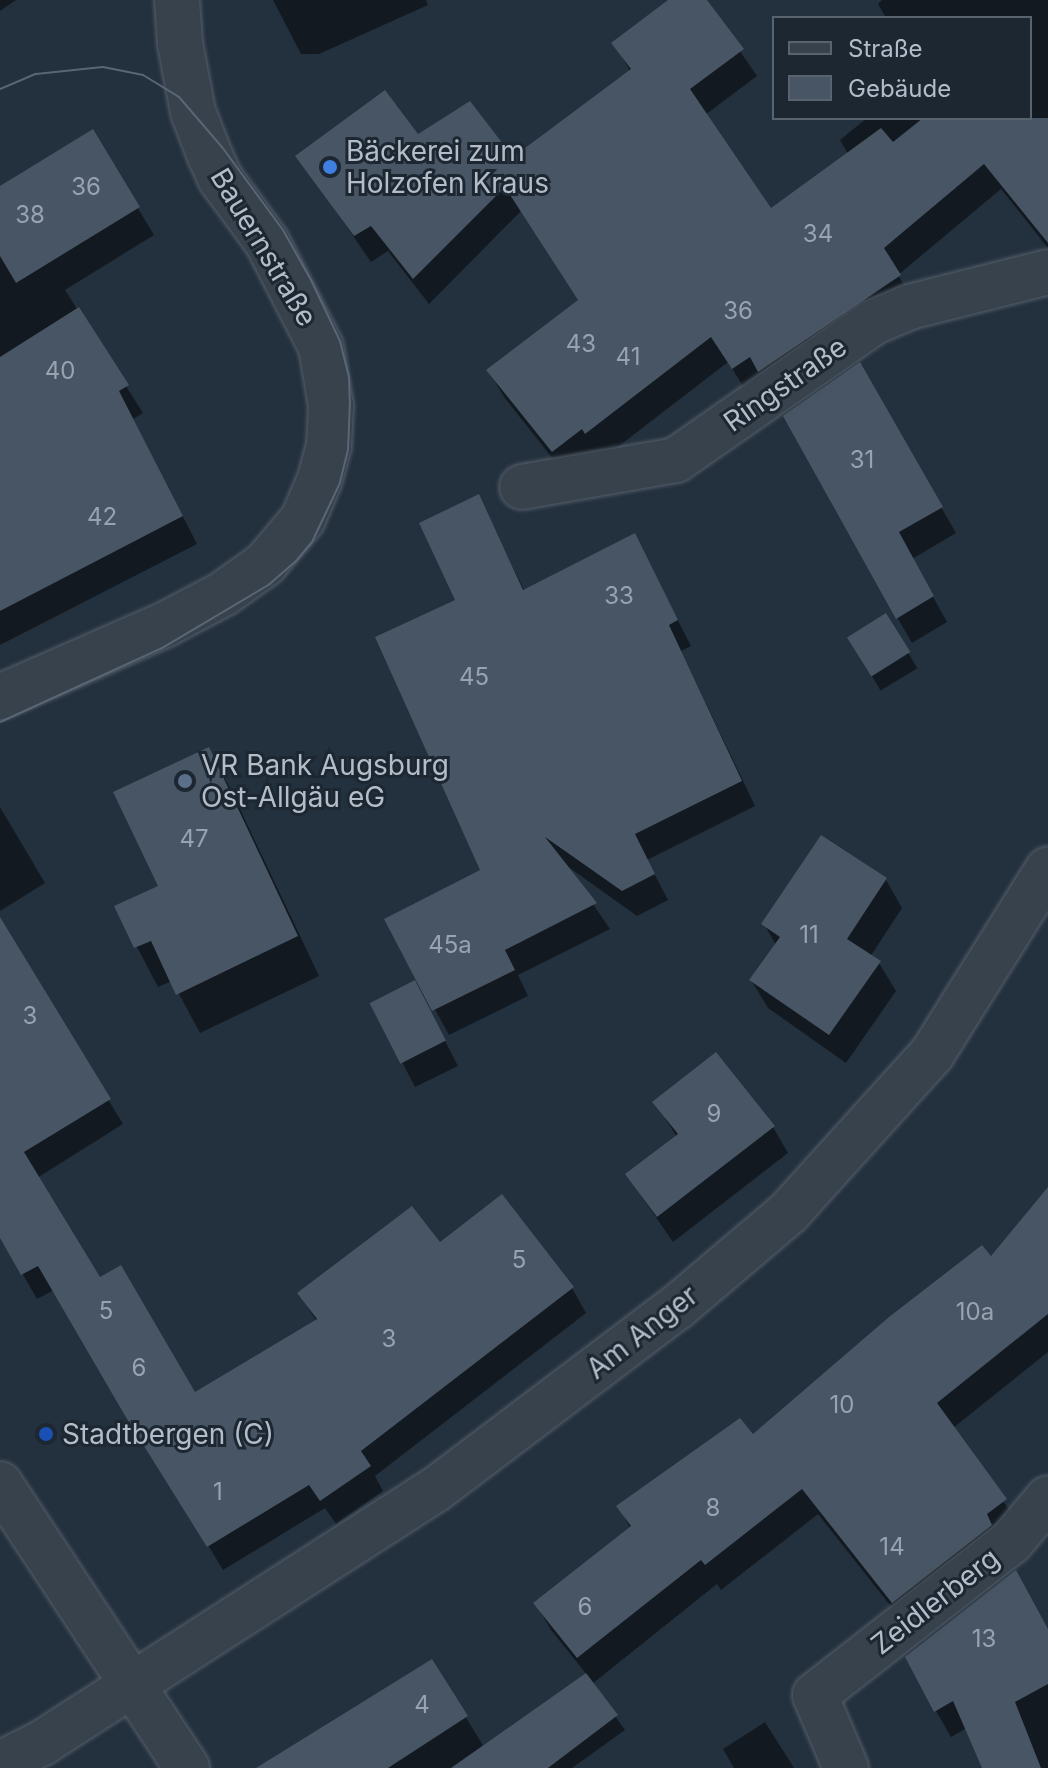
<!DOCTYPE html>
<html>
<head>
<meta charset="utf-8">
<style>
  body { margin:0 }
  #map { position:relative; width:1048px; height:1768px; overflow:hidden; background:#23303d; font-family:Inter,sans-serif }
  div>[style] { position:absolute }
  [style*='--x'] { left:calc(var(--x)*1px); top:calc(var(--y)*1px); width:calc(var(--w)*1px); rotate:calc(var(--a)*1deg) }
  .shadow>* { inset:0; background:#0007; transform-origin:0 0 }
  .building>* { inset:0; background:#475564; transform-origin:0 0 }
  .roads { filter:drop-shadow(0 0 2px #555f6b) drop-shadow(0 0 2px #555f6b) }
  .minor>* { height:44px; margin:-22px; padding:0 22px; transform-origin:22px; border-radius:22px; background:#37424d }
  .tram>* { height:2px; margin:-1px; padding:0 1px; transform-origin:1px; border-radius:1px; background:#596675 }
  .dots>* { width:22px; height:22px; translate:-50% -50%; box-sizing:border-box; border:4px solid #1c2732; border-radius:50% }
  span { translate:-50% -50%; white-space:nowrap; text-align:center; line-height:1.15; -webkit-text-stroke:6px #1c2732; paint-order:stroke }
  .number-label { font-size:24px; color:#98a2b0 }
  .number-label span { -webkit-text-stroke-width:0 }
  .poi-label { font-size:28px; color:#b3bcc9 }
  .left { translate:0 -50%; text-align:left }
  .street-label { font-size:28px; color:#b3bcc9 }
  .legend { position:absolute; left:772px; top:16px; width:260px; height:104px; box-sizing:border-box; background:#1c2732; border:2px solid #58636e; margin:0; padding:10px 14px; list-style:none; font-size:24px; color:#b3bcc9 }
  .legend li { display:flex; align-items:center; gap:16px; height:40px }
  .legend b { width:40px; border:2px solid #58636e }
</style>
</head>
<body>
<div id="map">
  <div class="shadow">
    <i style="clip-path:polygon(0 0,16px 0,0 11px)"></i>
    <i style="clip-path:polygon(273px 0,426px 0,428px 5px,319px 54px,301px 54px)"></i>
    <i style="clip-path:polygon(671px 0,705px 0,757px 76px,705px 115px,770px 211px,848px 154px,840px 140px,867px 118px,1030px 118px,1030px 18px,886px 18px,878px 4px,882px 0,1048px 0,1048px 248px,1001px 189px,898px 275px,915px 303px,748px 394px,728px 362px,602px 459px,568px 478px,504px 397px,489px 371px,580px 301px,521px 211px,429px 304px,388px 251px,371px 262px,298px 156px,418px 137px,512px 160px,631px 72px,614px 43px)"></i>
    <i style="clip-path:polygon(92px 132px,154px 235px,65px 290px,143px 413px,133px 419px,197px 544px,0 645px,0 188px)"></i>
    <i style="clip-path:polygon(859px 365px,956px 533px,912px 559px,947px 622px,912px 643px,831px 502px,834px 500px)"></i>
    <i style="clip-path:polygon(478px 497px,525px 592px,634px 536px,691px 646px,681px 651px,755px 806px,647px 860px,668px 900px,637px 916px,567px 866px,610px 929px,518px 975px,528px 996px,449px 1035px,386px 920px,483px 871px,457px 601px)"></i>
    <i style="left:886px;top:616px;width:61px;height:43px;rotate:59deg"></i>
    <i style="clip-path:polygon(208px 749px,230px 788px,319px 976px,200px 1033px,172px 981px,158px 987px,116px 907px,161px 887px)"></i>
    <i style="clip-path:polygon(0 807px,45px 883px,0 911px)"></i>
    <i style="clip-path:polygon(886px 880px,902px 908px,870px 957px,879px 963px,896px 991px,846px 1063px,768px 1008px,751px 980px,776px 945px,764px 924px)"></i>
    <i style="clip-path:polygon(0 921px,123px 1124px,37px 1178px,100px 1279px,195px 1394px,317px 1322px,299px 1293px,440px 1245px,572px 1288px,586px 1313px,375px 1476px,383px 1491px,336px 1524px,325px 1508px,223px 1570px,54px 1290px,37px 1299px,0 1234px)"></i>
    <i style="clip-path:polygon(372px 1004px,428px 1008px,458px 1066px,415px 1087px)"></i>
    <i style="clip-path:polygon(655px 1103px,773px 1127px,788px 1153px,673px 1242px,627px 1175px,677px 1137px)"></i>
    <i style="clip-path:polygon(1048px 1190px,1048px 1352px,953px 1428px,1020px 1526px,908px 1628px,818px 1514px,721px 1590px,717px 1584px,592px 1684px,625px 1730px,572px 1768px,310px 1768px,432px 1662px,484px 1747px,587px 1675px,551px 1630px,536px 1604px,631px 1529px,619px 1507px,752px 1437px,991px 1259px)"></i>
    <i style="clip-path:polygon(1048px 1630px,1048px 1768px,984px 1768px,967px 1728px,951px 1737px,936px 1711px)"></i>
    <i style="clip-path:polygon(765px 1722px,794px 1768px,734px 1768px,723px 1749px)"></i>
  </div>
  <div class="building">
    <i style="clip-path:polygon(668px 0,707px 0,744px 49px,690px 89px,771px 208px,881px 128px,893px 142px,923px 118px,1048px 118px,1048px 243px,984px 164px,884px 248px,901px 275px,758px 372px,750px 357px,732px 369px,711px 337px,585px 434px,582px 429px,552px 452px,486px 370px,578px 300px,505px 187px,413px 279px,371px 226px,354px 236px,295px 156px,385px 90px,418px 134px,470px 101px,513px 157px,631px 69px,611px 43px)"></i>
    <i style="clip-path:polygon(93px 129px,140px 207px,16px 283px,0 256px,0 186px)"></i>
    <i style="clip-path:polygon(79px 307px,129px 385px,119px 391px,183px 516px,0 611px,0 357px)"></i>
    <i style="clip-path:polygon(860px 362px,943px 507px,899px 532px,934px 596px,896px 619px,783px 416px)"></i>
    <i style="clip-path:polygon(479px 494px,523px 590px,635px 533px,678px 620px,669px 625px,742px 781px,635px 834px,655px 874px,622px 891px,545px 837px,597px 903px,505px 950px,515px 970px,432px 1011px,384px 919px,480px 870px,375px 637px,455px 600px,419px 523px)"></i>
    <i style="left:886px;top:613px;width:46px;height:46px;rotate:58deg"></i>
    <i style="clip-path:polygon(209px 747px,298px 936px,176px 995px,151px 941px,134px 948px,114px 906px,158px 886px,113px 792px)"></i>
    <i style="clip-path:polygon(821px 835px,887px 878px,847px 939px,881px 961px,829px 1035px,749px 980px,780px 937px,761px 924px)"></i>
    <i style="clip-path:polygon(0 917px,111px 1099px,24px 1152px,100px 1277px,121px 1265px,195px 1392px,317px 1319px,297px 1293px,412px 1206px,440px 1242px,502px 1194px,574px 1287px,361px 1451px,371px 1466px,320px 1501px,309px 1485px,207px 1547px,124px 1414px,38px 1266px,21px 1275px,0 1238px)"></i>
    <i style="left:415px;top:980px;width:68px;height:51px;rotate:63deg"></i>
    <i style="clip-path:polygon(716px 1052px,775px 1126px,657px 1217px,625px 1174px,678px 1134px,652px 1102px)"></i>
    <i style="clip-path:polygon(1048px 1187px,1048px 1314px,937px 1403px,1007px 1499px,987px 1514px,992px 1525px,892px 1603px,802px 1489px,705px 1565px,701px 1560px,577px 1658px,533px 1603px,631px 1526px,616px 1506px,740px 1418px,753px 1434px,889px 1317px,982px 1245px,991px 1256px)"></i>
    <i style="clip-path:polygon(1016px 1570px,1048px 1629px,1048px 1684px,1015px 1702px,1041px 1768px,982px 1768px,953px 1701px,934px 1712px,905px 1657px)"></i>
    <i style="clip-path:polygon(432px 1659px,468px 1716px,388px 1768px,256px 1768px)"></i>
    <i style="clip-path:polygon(586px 1673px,618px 1715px,548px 1768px,451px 1768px)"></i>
  </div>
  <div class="roads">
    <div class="minor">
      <i style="--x:522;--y:487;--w:156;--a:-9.9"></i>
      <i style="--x:676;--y:460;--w:241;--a:-34.9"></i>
      <i style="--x:874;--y:322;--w:38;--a:-23"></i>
      <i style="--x:909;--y:307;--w:143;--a:-14.1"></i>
      <i style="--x:0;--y:697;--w:181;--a:-23.7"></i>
      <i style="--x:166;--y:624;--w:64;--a:-27.8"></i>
      <i style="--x:223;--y:594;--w:52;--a:-35.5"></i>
      <i style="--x:265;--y:564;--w:59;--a:-49.8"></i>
      <i style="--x:303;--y:519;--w:43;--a:-67"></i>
      <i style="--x:320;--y:479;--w:34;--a:-75"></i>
      <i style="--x:329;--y:446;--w:40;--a:-87.1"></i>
      <i style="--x:331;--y:406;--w:60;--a:-99.6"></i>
      <i style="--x:321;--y:347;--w:118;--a:-117.2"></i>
      <i style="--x:267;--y:242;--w:79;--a:-126.3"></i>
      <i style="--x:220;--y:178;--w:24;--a:-114"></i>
      <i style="--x:210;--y:156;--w:47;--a:-111.1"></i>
      <i style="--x:193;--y:112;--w:70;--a:-100.7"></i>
      <i style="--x:180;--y:43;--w:43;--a:-94"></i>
      <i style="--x:0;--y:1484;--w:340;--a:56.6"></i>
      <i style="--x:0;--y:1764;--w:47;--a:-26.6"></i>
      <i style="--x:42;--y:1743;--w:467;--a:-32.8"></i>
      <i style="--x:435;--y:1490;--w:302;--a:-37.1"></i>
      <i style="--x:676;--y:1308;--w:148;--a:-40.3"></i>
      <i style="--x:789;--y:1212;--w:213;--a:-47.9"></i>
      <i style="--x:932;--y:1054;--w:218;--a:-57.9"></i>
      <i style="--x:846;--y:1768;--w:79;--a:-113"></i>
      <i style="--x:815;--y:1695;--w:249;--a:-38"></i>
      <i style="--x:1011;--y:1542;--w:57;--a:-49.9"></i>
    </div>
  </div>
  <div class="tram">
    <i style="--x:0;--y:89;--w:39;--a:-23"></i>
    <i style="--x:36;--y:74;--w:67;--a:-6"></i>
    <i style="--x:103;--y:67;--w:41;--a:11.3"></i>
    <i style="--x:143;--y:75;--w:42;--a:31.4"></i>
    <i style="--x:179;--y:97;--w:66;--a:49.3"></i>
    <i style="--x:222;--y:147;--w:103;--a:53.7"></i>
    <i style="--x:283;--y:230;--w:57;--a:60.8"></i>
    <i style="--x:311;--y:280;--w:68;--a:64.6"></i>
    <i style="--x:340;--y:341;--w:37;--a:76"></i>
    <i style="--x:349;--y:377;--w:24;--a:88"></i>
    <i style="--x:350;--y:401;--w:49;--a:92.3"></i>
    <i style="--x:348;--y:450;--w:34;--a:104"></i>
    <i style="--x:340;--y:483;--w:65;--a:115.4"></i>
    <i style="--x:312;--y:542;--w:25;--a:130"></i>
    <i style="--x:296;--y:561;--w:35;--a:139"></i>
    <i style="--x:270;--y:584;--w:126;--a:149.3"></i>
    <i style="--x:162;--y:648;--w:178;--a:155.4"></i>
  </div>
  <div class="dots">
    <i style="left:330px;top:167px;background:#3f7fe0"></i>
    <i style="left:185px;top:781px;background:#5c6f8a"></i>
    <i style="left:46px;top:1434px;background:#1a4fb4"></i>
  </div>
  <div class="number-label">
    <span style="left:86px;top:187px">36</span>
    <span style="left:30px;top:215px">38</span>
    <span style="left:818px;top:234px">34</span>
    <span style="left:738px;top:311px">36</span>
    <span style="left:581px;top:344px">43</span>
    <span style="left:628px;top:357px">41</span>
    <span style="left:60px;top:371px">40</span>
    <span style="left:862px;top:460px">31</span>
    <span style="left:102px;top:517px">42</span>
    <span style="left:619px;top:596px">33</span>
    <span style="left:474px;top:677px">45</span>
    <span style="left:194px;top:839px">47</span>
    <span style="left:809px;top:935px">11</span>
    <span style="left:450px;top:945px">45a</span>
    <span style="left:30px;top:1016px">3</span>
    <span style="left:714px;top:1114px">9</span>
    <span style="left:519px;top:1260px">5</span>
    <span style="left:106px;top:1311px">5</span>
    <span style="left:975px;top:1312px">10a</span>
    <span style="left:389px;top:1339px">3</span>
    <span style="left:139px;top:1368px">6</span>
    <span style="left:842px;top:1405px">10</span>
    <span style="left:218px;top:1492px">1</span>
    <span style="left:713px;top:1508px">8</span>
    <span style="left:892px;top:1547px">14</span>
    <span style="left:585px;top:1607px">6</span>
    <span style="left:984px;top:1639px">13</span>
    <span style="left:422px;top:1705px">4</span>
  </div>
  <div class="poi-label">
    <span class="left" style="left:346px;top:167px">Bäckerei zum<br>Holzofen Kraus</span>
    <span class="left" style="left:201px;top:781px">VR Bank Augsburg<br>Ost-Allgäu eG</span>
    <span class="left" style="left:62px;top:1434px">Stadtbergen (C)</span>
  </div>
  <div class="street-label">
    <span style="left:264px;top:247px;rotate:59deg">Bauernstraße</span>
    <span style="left:785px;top:384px;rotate:-35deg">Ringstraße</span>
    <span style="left:642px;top:1332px;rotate:-38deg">Am Anger</span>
    <span style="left:935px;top:1601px;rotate:-38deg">Zeidlerberg</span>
  </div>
  <ul class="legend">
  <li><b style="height:10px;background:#37424d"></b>Straße</li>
  <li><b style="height:22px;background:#475564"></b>Gebäude</li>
  </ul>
</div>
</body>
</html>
